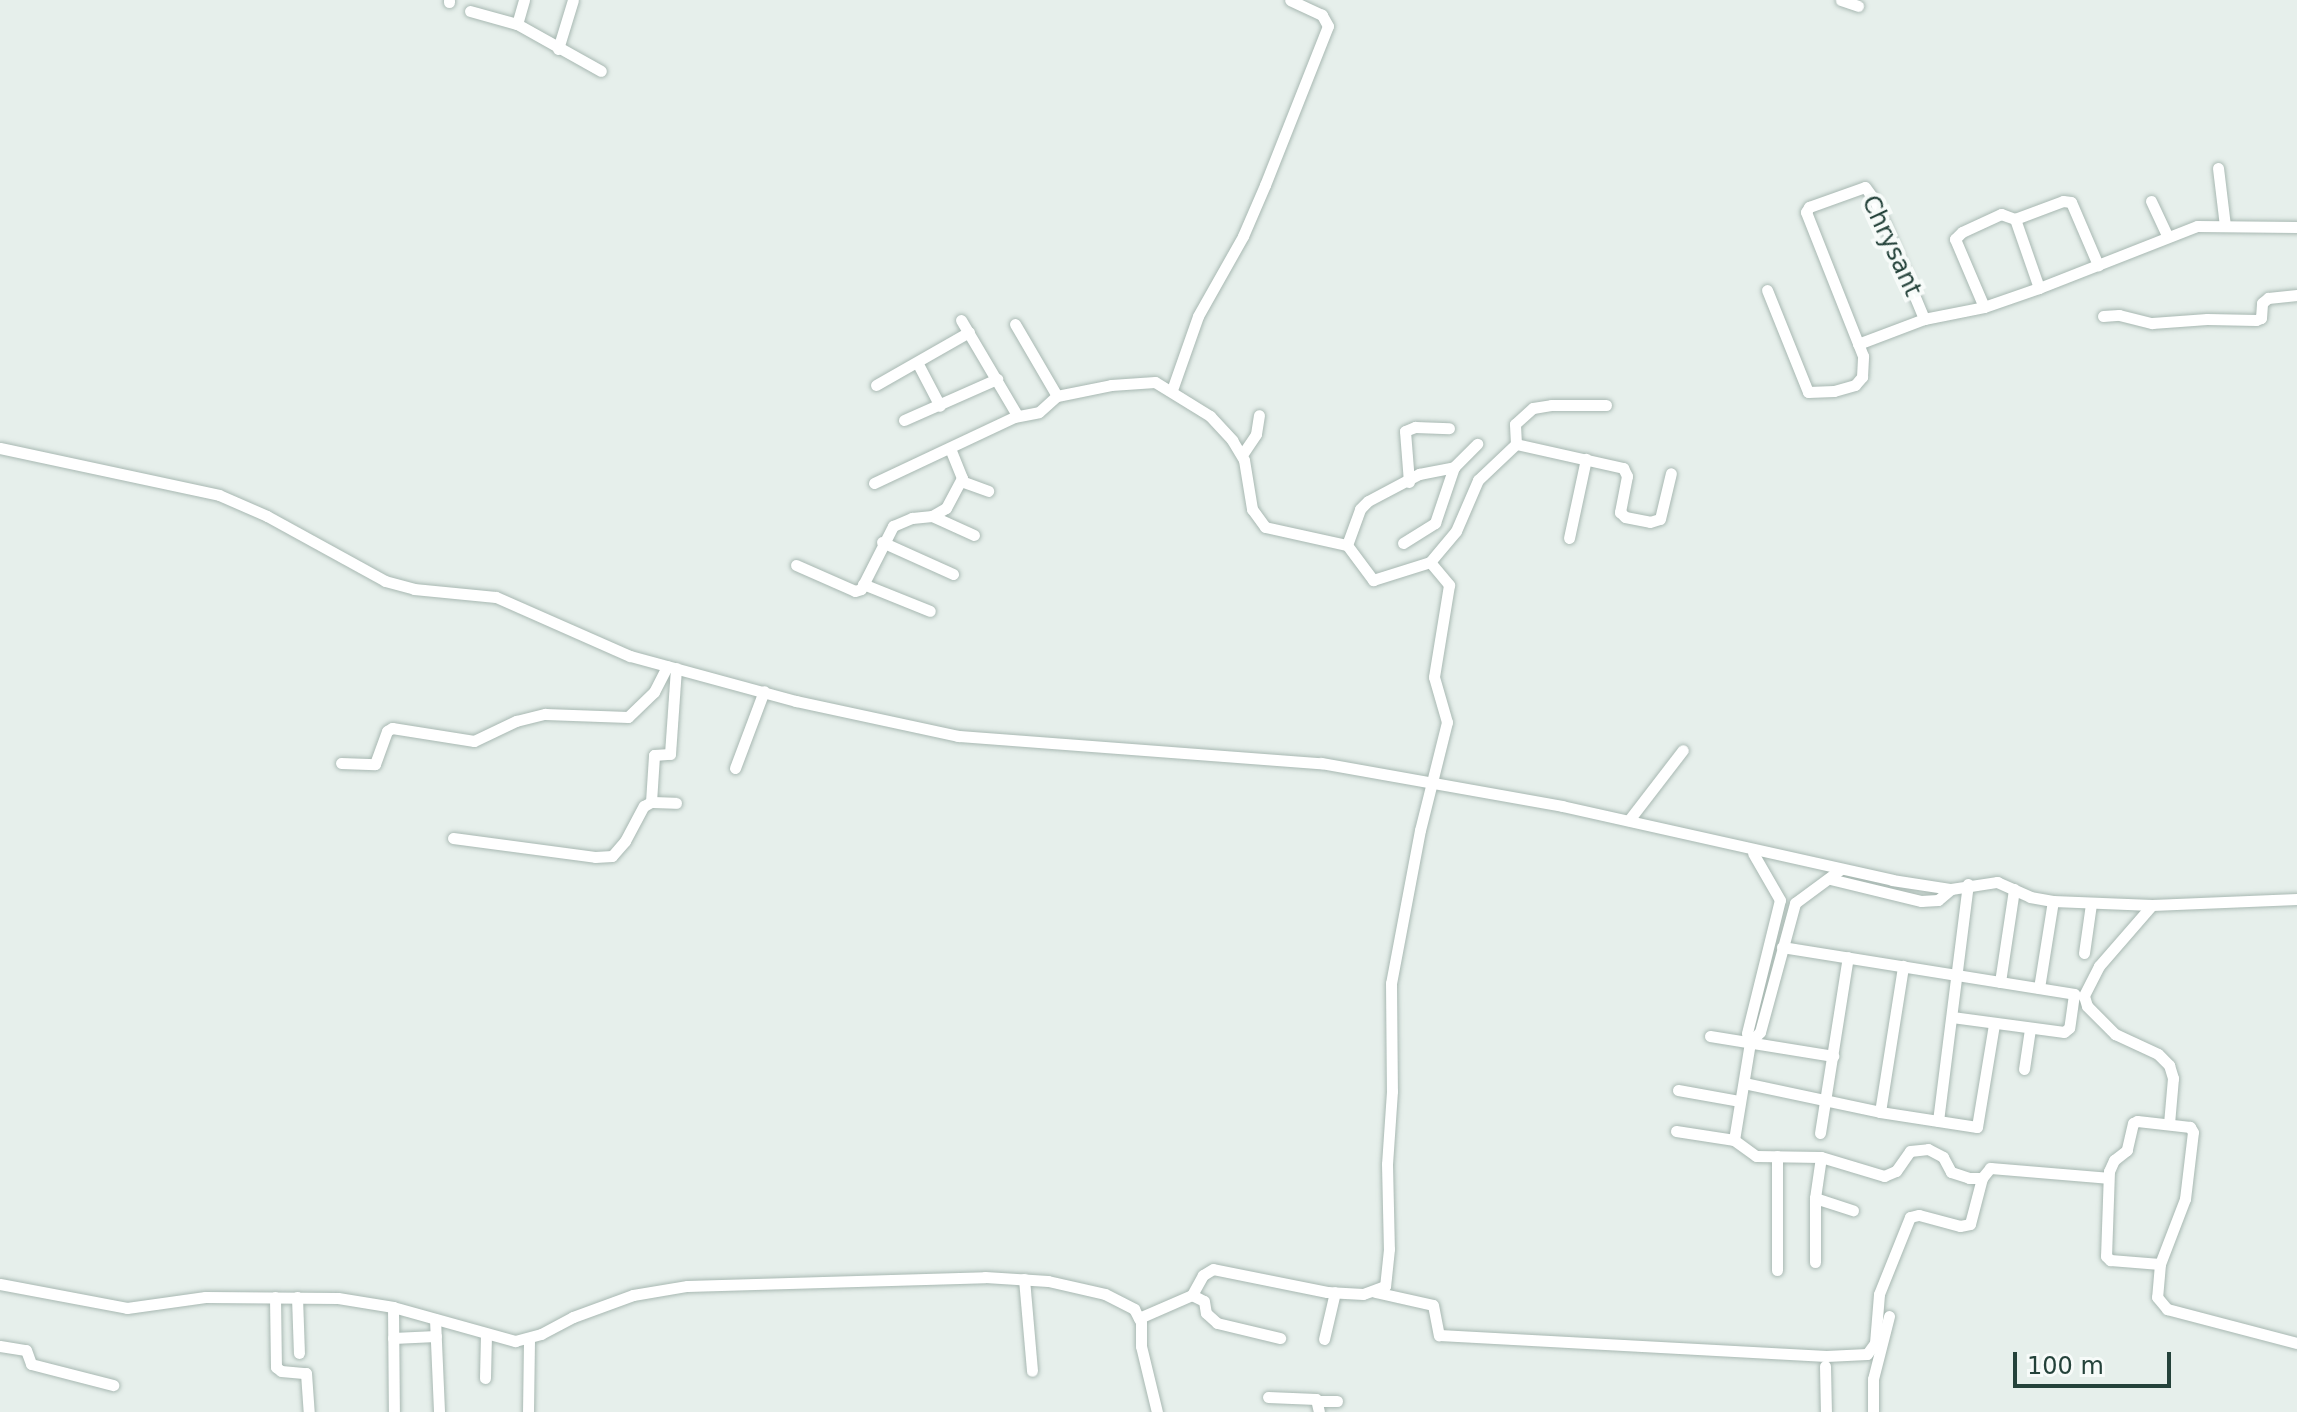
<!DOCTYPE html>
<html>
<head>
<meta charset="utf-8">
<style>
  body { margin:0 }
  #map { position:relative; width:2297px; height:1412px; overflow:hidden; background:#e6efeb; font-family:"DejaVu Sans",sans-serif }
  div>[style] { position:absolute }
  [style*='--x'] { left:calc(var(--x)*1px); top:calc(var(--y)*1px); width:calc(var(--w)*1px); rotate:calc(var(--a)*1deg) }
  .roads { filter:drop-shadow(0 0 2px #a8b8b2) drop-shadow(0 0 2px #a8b8b2) }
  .minor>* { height:11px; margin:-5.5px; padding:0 5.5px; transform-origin:5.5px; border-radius:5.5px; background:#fff }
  span { translate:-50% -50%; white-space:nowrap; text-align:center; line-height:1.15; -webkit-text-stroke:8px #f7fbf9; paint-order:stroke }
  .street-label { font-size:24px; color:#24423a }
  .scale { position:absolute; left:2013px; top:1352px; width:158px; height:36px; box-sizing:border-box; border:4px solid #24423a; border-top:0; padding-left:10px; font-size:24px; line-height:28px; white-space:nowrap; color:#24423a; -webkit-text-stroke:6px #f7fbf9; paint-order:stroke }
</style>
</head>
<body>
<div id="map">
  <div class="roads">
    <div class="minor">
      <i style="--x:524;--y:0;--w:25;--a:106"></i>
      <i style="--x:517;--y:24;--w:96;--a:29.2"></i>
      <i style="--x:1841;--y:0;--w:18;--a:19"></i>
      <i style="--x:449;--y:2;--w:2;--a:-90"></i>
      <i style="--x:470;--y:11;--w:49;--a:15.5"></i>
      <i style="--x:558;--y:49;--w:51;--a:-73"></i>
      <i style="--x:2218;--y:168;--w:58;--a:83.1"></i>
      <i style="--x:2151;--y:201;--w:38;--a:65"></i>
      <i style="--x:2015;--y:219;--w:73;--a:70.8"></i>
      <i style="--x:1767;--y:290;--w:110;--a:68.1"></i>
      <i style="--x:1808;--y:392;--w:26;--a:-2"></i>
      <i style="--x:1834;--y:391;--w:22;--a:-16"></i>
      <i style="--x:1855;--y:385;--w:11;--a:-49"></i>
      <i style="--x:1862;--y:377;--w:21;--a:-87"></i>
      <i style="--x:1863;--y:356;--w:155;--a:-111.6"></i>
      <i style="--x:1806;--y:212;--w:6;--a:-59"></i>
      <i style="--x:1809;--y:207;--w:59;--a:-19.7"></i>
      <i style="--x:1865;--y:187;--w:17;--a:54"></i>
      <i style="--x:1875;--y:201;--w:128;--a:67.4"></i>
      <i style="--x:1984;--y:307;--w:74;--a:-113.1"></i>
      <i style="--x:1955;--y:239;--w:10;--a:-45"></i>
      <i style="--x:1962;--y:232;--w:43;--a:-24.8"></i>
      <i style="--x:2001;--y:214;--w:15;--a:20"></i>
      <i style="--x:2015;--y:219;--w:51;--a:-20.6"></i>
      <i style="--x:2063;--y:201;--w:8;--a:7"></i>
      <i style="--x:2071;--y:202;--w:69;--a:66.8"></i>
      <i style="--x:2103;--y:316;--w:16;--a:-4"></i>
      <i style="--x:2119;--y:315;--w:34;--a:14"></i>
      <i style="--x:2152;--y:323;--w:55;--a:-4.2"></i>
      <i style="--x:2207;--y:319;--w:49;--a:1.2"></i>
      <i style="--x:2256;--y:320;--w:5;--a:-22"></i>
      <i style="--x:2261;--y:318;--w:15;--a:-86"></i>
      <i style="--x:2262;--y:303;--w:8;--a:-40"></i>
      <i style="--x:2268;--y:298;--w:29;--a:-6"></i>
      <i style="--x:961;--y:320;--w:110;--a:59.5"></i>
      <i style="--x:1015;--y:324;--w:83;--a:59.7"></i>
      <i style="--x:1858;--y:344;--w:71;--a:-20.7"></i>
      <i style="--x:1924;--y:319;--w:61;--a:-11.3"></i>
      <i style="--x:1984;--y:307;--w:58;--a:-19.1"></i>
      <i style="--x:2039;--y:288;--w:170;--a:-21.4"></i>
      <i style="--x:2197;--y:226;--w:100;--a:0.6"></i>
      <i style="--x:918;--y:364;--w:47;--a:62.4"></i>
      <i style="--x:876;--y:385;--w:107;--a:-29.7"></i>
      <i style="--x:1172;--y:390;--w:78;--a:-70.6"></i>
      <i style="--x:1198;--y:316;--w:92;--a:-60.6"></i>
      <i style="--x:1243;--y:236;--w:56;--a:-66.7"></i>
      <i style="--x:1265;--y:185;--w:171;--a:-68.4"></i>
      <i style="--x:1328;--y:26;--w:13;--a:-119"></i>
      <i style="--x:1322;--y:15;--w:35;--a:-155"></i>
      <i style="--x:904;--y:420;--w:102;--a:-23.8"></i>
      <i style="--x:1516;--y:444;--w:110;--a:12.6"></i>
      <i style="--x:1623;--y:468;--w:9;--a:63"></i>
      <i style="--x:1627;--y:476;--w:37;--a:101"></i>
      <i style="--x:1620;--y:512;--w:7;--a:45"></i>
      <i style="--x:1625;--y:517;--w:25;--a:11"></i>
      <i style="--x:1650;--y:522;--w:10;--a:-17"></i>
      <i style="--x:1660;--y:519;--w:47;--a:-76.6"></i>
      <i style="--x:1516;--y:444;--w:20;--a:-93"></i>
      <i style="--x:1515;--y:424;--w:24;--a:-42"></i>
      <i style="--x:1533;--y:408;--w:18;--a:-9"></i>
      <i style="--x:1551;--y:405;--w:55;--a:0"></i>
      <i style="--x:0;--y:448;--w:224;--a:12.1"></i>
      <i style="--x:219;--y:495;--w:52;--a:23.6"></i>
      <i style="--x:267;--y:516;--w:135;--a:28.8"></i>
      <i style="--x:385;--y:581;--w:30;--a:15"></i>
      <i style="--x:414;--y:589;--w:82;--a:5.6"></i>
      <i style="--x:496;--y:597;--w:146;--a:23.8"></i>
      <i style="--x:630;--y:656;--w:172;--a:15.2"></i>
      <i style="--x:796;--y:701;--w:166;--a:12.2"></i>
      <i style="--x:958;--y:736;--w:364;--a:4.3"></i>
      <i style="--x:1321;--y:763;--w:245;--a:10.1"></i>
      <i style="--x:1562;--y:806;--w:338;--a:12.6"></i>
      <i style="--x:1892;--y:880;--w:60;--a:8.7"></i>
      <i style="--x:1951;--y:889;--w:47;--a:-8.7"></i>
      <i style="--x:1997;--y:882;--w:36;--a:24"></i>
      <i style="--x:2030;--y:897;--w:23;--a:10"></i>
      <i style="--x:2053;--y:901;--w:99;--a:2.3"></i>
      <i style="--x:2152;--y:905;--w:145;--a:-2.4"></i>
      <i style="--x:1242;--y:455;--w:25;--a:-56"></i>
      <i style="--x:1256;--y:434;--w:19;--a:-81"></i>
      <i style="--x:961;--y:481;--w:29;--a:20"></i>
      <i style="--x:1409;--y:482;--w:51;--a:-94.5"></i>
      <i style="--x:1405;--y:431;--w:11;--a:-22"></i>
      <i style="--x:1415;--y:427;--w:34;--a:2"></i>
      <i style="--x:874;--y:483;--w:155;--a:-25.2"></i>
      <i style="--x:1014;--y:417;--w:25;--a:-11"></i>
      <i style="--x:1039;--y:412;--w:24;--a:-42"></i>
      <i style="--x:1057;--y:396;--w:55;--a:-11.5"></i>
      <i style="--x:1111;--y:385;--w:44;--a:-3.9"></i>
      <i style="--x:1155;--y:382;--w:65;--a:31.7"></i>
      <i style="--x:1210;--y:416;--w:33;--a:47"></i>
      <i style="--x:1232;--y:440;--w:23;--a:59"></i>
      <i style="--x:1244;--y:460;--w:50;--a:80.7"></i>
      <i style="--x:1252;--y:509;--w:22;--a:54"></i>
      <i style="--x:1265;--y:527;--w:84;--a:12.4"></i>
      <i style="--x:1347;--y:545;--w:44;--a:53.4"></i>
      <i style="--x:1373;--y:580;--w:60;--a:-17.5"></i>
      <i style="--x:1430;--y:562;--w:30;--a:50"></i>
      <i style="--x:1449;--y:585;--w:93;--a:99.3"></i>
      <i style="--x:1434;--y:677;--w:47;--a:73.9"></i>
      <i style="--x:1447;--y:722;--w:111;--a:104"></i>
      <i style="--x:1420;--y:830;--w:156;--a:100.7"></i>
      <i style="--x:1391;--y:983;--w:108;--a:89.5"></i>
      <i style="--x:1392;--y:1091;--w:73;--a:93.9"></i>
      <i style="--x:1387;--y:1164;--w:85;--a:88.7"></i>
      <i style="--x:1389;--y:1249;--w:37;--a:96"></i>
      <i style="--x:1385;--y:1286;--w:23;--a:160"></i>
      <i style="--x:1363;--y:1294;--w:36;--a:-177"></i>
      <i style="--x:1327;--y:1292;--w:116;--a:-168.6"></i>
      <i style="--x:1213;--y:1269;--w:12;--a:149"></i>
      <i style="--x:1203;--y:1275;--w:23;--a:119"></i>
      <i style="--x:1192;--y:1295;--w:58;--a:156.5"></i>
      <i style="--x:932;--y:516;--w:46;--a:24.3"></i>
      <i style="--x:1569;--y:538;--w:81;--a:-77.9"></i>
      <i style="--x:882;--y:542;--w:78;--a:24.3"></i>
      <i style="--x:1403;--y:543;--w:38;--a:-32"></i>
      <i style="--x:1435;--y:523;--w:59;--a:-71.3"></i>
      <i style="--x:1454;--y:467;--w:33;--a:-45"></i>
      <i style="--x:1347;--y:545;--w:38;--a:-70"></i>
      <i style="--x:1360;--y:509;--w:11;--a:-45"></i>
      <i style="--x:1368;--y:501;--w:58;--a:-27.9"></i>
      <i style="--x:1419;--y:474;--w:36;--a:-11"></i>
      <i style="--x:1430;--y:562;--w:40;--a:-50"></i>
      <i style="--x:1456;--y:531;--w:56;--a:-66.7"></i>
      <i style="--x:1478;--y:480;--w:52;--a:-43.5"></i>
      <i style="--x:796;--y:565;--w:64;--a:23.8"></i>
      <i style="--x:855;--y:591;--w:6;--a:-18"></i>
      <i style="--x:861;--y:589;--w:71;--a:-63.1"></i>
      <i style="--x:893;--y:526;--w:21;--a:-23"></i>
      <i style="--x:912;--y:518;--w:20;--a:-6"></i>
      <i style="--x:932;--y:516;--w:16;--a:-30"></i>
      <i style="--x:946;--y:508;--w:34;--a:-62"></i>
      <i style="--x:962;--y:478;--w:32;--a:-112"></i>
      <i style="--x:863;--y:584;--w:72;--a:21.9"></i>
      <i style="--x:341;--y:763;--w:34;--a:2"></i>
      <i style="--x:375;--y:764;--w:35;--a:-70"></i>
      <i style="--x:387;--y:731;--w:6;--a:-31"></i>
      <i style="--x:392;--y:728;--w:83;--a:9"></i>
      <i style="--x:474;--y:741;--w:47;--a:-25.5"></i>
      <i style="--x:516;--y:721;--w:30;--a:-14"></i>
      <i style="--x:545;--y:714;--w:83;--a:2.1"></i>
      <i style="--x:628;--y:717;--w:36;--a:-44"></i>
      <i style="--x:654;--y:692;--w:29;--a:-63"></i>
      <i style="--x:735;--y:768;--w:82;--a:-69.4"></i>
      <i style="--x:651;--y:802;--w:25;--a:2"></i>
      <i style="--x:1629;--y:820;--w:88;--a:-52.4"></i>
      <i style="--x:453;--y:838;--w:143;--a:7.6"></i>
      <i style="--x:595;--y:857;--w:17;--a:-3"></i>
      <i style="--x:612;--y:856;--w:20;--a:-49"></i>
      <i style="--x:625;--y:841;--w:40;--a:-62"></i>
      <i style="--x:644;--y:806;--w:8;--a:-30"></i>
      <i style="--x:651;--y:802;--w:47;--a:-86.3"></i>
      <i style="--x:654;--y:755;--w:16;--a:-4"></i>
      <i style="--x:670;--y:754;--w:86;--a:-86"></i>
      <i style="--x:1830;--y:879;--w:94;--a:13.6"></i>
      <i style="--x:1921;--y:901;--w:17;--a:-3"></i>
      <i style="--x:1938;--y:900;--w:17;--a:-40"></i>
      <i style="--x:2152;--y:905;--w:81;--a:131"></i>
      <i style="--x:2099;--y:966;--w:34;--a:117"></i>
      <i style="--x:2084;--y:996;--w:10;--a:73"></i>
      <i style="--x:2087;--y:1006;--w:40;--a:45"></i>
      <i style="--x:2115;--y:1034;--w:47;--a:24.9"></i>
      <i style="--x:2158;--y:1054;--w:16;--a:45"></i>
      <i style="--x:2169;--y:1065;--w:14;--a:73"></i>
      <i style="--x:2173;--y:1078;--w:46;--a:95"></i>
      <i style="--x:1782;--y:947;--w:296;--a:9.1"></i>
      <i style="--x:2074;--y:994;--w:34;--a:98"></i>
      <i style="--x:2069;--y:1028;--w:6;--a:141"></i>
      <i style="--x:2064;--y:1032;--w:113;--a:-172.4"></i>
      <i style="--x:2084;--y:953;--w:49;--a:-81.9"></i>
      <i style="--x:2000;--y:982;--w:94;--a:-81.4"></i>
      <i style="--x:2039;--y:988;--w:88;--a:-80.9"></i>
      <i style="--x:1710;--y:1036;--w:125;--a:9.2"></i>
      <i style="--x:1750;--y:1042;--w:14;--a:-45"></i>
      <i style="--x:1760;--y:1032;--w:134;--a:-74.8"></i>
      <i style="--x:1795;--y:903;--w:57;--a:-36.5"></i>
      <i style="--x:2024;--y:1069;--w:40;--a:-81.5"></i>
      <i style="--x:1744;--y:1083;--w:139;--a:12"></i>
      <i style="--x:1880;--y:1112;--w:98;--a:8.8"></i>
      <i style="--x:1977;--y:1127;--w:104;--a:-80.6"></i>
      <i style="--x:1678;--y:1090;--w:63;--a:10.1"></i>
      <i style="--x:1880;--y:1112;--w:148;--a:-81"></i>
      <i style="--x:1938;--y:1121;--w:239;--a:-82.8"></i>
      <i style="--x:1676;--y:1131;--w:59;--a:8.8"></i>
      <i style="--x:1734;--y:1140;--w:27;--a:36"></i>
      <i style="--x:1756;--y:1156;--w:65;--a:0.9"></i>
      <i style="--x:1821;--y:1157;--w:66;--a:16.8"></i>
      <i style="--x:1884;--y:1176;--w:13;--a:-23"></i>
      <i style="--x:1896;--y:1171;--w:24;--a:-55"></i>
      <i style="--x:1910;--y:1151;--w:18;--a:-6"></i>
      <i style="--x:1928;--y:1149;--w:17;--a:28"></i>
      <i style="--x:1943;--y:1157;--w:17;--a:62"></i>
      <i style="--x:1951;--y:1172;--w:19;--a:18"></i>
      <i style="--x:1969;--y:1178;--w:13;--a:0"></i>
      <i style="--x:1820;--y:1133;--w:178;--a:-81"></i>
      <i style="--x:1734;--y:1140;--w:99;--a:-80.7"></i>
      <i style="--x:1750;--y:1042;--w:9;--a:-108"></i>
      <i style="--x:1747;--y:1033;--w:137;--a:-76.1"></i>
      <i style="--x:1780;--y:900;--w:54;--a:-119.9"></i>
      <i style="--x:1815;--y:1198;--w:40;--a:18"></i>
      <i style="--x:1815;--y:1262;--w:64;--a:-90"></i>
      <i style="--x:1815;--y:1198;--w:41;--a:-81.7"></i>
      <i style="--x:2160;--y:1264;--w:70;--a:-69"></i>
      <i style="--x:2185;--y:1199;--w:67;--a:-83.2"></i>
      <i style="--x:2193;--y:1132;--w:6;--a:-121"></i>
      <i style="--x:2190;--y:1127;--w:53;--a:-173.5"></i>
      <i style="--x:2137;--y:1121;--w:4;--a:153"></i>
      <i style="--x:2133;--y:1123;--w:28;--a:103"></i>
      <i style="--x:2127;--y:1150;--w:16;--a:142"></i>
      <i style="--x:2114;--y:1160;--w:12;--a:114"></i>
      <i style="--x:2109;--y:1171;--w:85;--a:92"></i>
      <i style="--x:2106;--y:1256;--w:6;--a:45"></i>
      <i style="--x:2110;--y:1260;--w:50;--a:4.6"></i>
      <i style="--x:2160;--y:1264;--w:33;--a:95"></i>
      <i style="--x:2157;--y:1297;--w:16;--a:50"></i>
      <i style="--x:2167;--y:1309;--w:134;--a:14.7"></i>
      <i style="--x:1777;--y:1270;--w:114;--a:-90"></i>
      <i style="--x:1024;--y:1279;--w:92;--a:85"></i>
      <i style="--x:0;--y:1284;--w:129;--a:10.7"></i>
      <i style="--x:127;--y:1308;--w:79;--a:-8"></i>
      <i style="--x:205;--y:1297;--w:133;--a:0.4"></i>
      <i style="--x:338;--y:1298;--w:56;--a:9.3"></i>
      <i style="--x:393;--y:1307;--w:127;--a:15.6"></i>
      <i style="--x:515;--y:1341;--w:27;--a:-15"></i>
      <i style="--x:541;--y:1334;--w:36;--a:-28"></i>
      <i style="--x:573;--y:1317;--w:64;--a:-20.1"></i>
      <i style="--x:633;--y:1295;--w:55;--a:-9.5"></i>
      <i style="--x:687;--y:1286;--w:298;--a:-1.7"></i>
      <i style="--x:985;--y:1277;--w:63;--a:3.6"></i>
      <i style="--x:1048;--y:1281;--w:58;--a:12.8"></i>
      <i style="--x:1105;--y:1294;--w:33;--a:27"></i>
      <i style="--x:1134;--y:1309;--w:15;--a:62"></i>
      <i style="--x:1141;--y:1322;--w:24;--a:90"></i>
      <i style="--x:1141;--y:1346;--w:68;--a:76.4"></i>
      <i style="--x:1375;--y:1292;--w:59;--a:12.6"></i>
      <i style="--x:1433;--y:1305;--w:31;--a:79"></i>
      <i style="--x:1439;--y:1335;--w:388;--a:3.1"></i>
      <i style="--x:1826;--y:1356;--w:41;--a:-2.8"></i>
      <i style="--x:1867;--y:1354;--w:14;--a:-54"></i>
      <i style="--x:1875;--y:1343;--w:49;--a:-85.3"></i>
      <i style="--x:1879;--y:1294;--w:83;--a:-68.1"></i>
      <i style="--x:1910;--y:1217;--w:9;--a:-13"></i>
      <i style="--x:1919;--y:1215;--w:42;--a:15"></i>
      <i style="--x:1960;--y:1226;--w:10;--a:-11"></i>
      <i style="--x:1970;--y:1224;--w:48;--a:-75.4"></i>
      <i style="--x:1982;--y:1178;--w:13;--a:-51"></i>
      <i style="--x:1990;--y:1168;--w:118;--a:4.8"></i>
      <i style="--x:1192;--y:1295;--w:13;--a:27"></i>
      <i style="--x:1204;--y:1301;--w:12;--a:81"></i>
      <i style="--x:1206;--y:1313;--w:15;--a:42"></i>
      <i style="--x:1217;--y:1323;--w:65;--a:13.4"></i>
      <i style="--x:275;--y:1297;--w:70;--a:89.2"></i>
      <i style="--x:276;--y:1367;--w:6;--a:39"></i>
      <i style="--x:281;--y:1371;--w:25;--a:5"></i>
      <i style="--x:306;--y:1373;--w:39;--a:86"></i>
      <i style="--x:297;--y:1297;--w:56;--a:88"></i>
      <i style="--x:393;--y:1307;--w:105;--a:89.5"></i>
      <i style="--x:435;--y:1319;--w:93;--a:87.5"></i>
      <i style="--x:393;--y:1338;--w:43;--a:-2.7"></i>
      <i style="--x:1324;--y:1339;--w:48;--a:-76.8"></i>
      <i style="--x:0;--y:1346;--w:26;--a:9"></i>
      <i style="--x:26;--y:1350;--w:15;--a:70"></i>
      <i style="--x:31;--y:1364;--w:85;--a:14.4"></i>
      <i style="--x:1825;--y:1366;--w:46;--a:88.8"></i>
      <i style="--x:485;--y:1378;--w:43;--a:-88.7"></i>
      <i style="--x:1268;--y:1397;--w:48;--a:2.4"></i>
      <i style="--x:1316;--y:1399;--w:13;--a:77"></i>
      <i style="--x:1319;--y:1401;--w:18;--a:0"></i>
      <i style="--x:528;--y:1412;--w:74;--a:-89.2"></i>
      <i style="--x:1873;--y:1412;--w:33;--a:-90"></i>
      <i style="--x:1873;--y:1379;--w:65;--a:-75.7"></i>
    </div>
  </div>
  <div class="street-label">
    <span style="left:1891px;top:246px;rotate:65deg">Chrysant</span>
  </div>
  <div class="scale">100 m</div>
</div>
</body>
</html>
